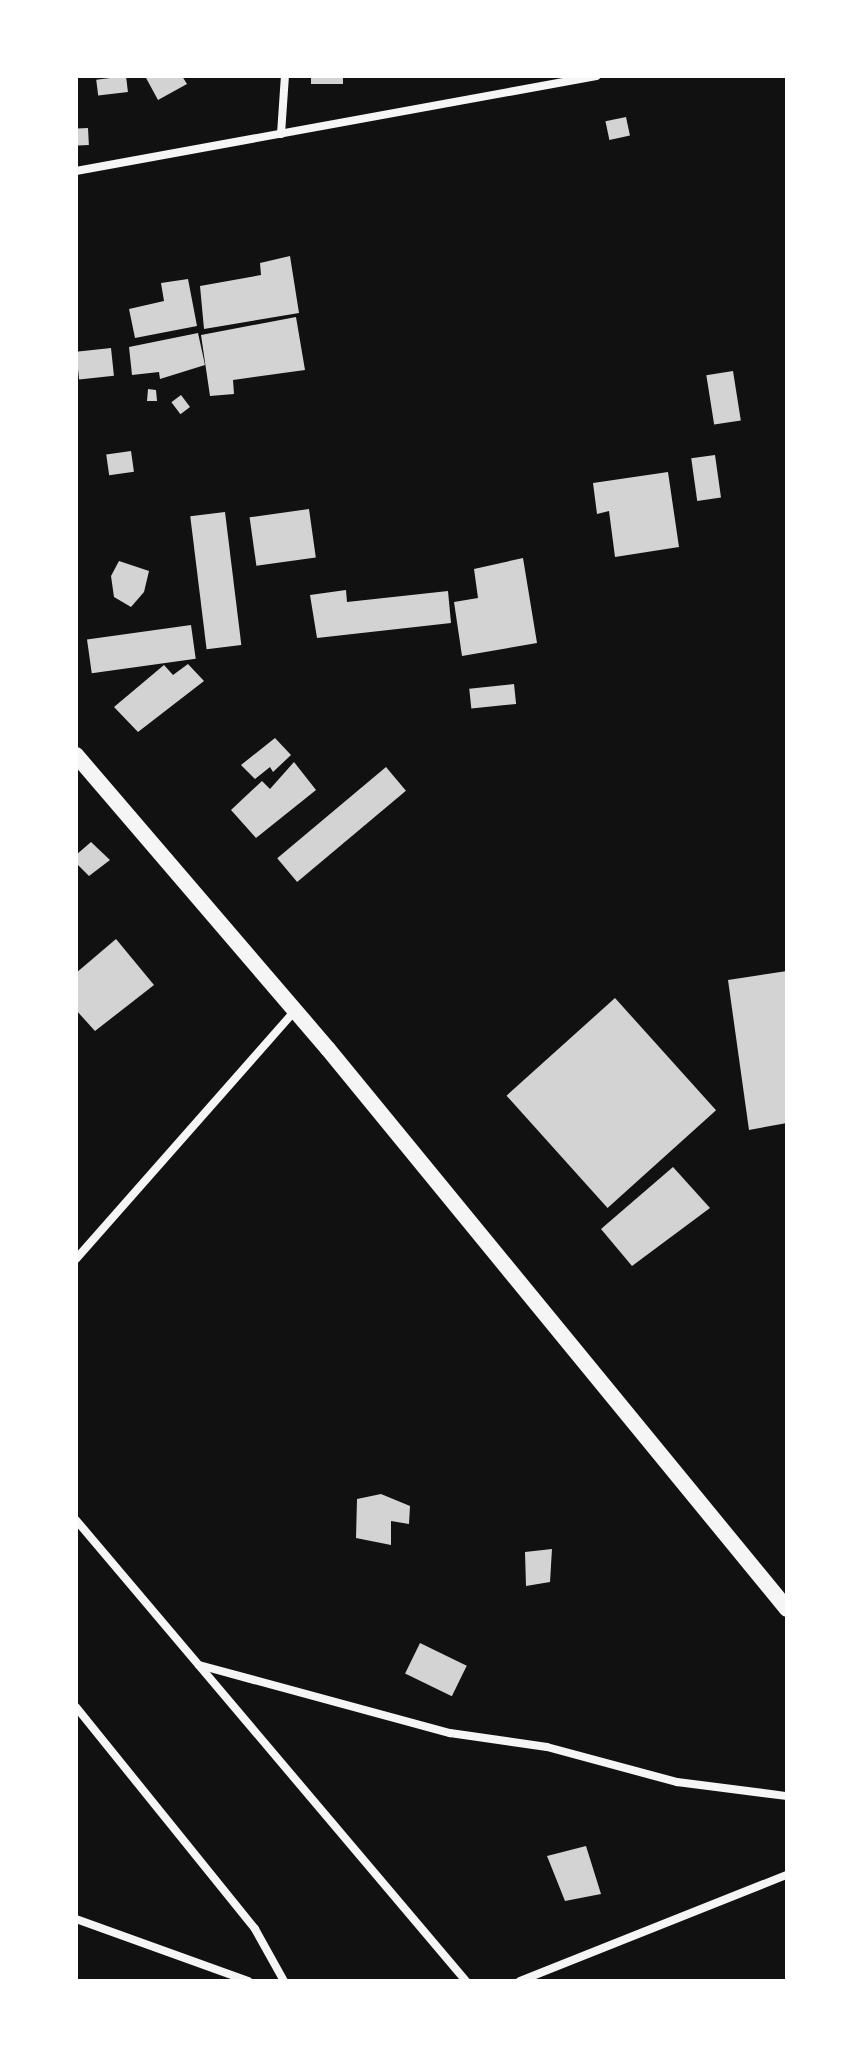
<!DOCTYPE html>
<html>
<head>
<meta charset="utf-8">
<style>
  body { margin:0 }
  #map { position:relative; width:863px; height:2057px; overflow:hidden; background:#111; font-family:"Open Sans",sans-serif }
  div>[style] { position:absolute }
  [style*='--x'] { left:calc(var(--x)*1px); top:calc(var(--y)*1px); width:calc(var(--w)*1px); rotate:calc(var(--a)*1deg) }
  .building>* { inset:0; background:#d3d3d3; transform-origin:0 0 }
  .minor>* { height:8px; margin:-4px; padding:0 4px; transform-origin:4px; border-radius:4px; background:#f5f5f5 }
  .secondary>* { height:16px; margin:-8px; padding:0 8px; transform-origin:8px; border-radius:8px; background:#f5f5f5 }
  span { translate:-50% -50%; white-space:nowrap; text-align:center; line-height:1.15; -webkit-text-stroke:7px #fff; paint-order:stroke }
  .frame { position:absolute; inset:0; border:78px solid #fff; pointer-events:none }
</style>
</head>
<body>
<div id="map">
  <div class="building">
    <i style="left:126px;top:76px;width:16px;height:30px;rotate:83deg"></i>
    <i style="clip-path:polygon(145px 76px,182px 76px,187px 84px,158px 100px)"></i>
    <i style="left:311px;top:76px;width:32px;height:8px"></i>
    <i style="left:626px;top:117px;width:19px;height:21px;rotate:78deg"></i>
    <i style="left:88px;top:128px;width:17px;height:11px;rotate:87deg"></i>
    <i style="clip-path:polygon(290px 256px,299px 313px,204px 329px,200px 286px,261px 275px,260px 263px)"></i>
    <i style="clip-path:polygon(188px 279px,197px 326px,135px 338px,129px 309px,164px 301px,161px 283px)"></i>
    <i style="clip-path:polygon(296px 317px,305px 370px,233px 380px,234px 394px,210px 396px,201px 335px)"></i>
    <i style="clip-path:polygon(198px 333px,205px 365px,160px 379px,159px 372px,132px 375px,129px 347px)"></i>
    <i style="left:111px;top:348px;width:28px;height:35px;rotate:84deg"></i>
    <i style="left:733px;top:371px;width:50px;height:27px;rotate:81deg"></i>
    <i style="clip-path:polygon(148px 389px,156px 390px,157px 401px,147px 401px)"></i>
    <i style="left:181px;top:395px;width:15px;height:12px;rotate:53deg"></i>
    <i style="left:131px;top:451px;width:21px;height:25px;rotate:82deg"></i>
    <i style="left:715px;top:455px;width:43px;height:24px;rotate:82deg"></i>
    <i style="clip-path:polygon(668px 472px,679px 547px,615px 557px,609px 511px,597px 514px,593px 483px)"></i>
    <i style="left:309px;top:509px;width:49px;height:60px;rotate:82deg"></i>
    <i style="left:225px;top:512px;width:134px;height:35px;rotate:83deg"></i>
    <i style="clip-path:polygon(523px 558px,537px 643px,462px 656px,454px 602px,478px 598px,474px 569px)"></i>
    <i style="clip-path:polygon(119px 561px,149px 571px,144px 592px,131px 607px,114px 597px,111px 576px)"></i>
    <i style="clip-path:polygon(346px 590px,347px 602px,448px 591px,451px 623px,317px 638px,310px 595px)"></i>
    <i style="left:191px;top:625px;width:34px;height:105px;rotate:82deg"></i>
    <i style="clip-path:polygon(188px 664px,204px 681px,138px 732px,114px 707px,164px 665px,173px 675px)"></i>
    <i style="left:514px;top:684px;width:20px;height:45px;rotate:84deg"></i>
    <i style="clip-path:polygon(275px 738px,291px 755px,273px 772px,270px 767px,255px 779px,241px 765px)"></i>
    <i style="clip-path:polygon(294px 762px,316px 790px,256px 838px,231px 810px,262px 781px,270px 789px)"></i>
    <i style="left:386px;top:767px;width:31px;height:142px;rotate:50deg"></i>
    <i style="clip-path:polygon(91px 842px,110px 860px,89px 876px,76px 863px,76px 855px)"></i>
    <i style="clip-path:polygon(116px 939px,154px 985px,95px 1031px,76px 1010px,76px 973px)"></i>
    <i style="clip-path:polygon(787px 971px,787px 1123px,749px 1130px,728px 980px)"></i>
    <i style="left:615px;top:998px;width:151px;height:146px;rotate:48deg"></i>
    <i style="clip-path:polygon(673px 1167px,710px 1208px,632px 1266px,601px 1229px)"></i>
    <i style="clip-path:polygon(381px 1494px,410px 1506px,409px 1524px,391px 1521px,391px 1545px,356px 1538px,357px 1499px)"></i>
    <i style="clip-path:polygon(552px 1549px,550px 1582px,526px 1586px,525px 1552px)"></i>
    <i style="left:420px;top:1643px;width:52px;height:34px;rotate:26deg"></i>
    <i style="clip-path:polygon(586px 1846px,601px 1894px,565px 1901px,547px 1856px)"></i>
  </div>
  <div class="minor">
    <i style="--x:281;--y:134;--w:58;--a:-86.1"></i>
    <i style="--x:76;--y:171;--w:529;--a:-10.35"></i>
    <i style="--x:76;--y:1259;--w:331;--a:-48.6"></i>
    <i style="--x:76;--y:1520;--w:604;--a:49.77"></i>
    <i style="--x:199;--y:1665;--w:260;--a:15.2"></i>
    <i style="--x:450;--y:1733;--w:98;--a:8.2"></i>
    <i style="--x:547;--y:1747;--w:135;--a:15.1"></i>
    <i style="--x:677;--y:1782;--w:111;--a:7.3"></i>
    <i style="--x:76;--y:1707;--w:285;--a:51.1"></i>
    <i style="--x:255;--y:1929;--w:60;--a:60.9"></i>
    <i style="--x:76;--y:1919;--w:183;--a:19.8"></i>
    <i style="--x:520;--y:1981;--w:287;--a:-21.7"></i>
  </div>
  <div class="secondary">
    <i style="--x:76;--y:755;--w:387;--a:49.4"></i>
    <i style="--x:328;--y:1049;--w:724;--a:50.66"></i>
  </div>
  <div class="frame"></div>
</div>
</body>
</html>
